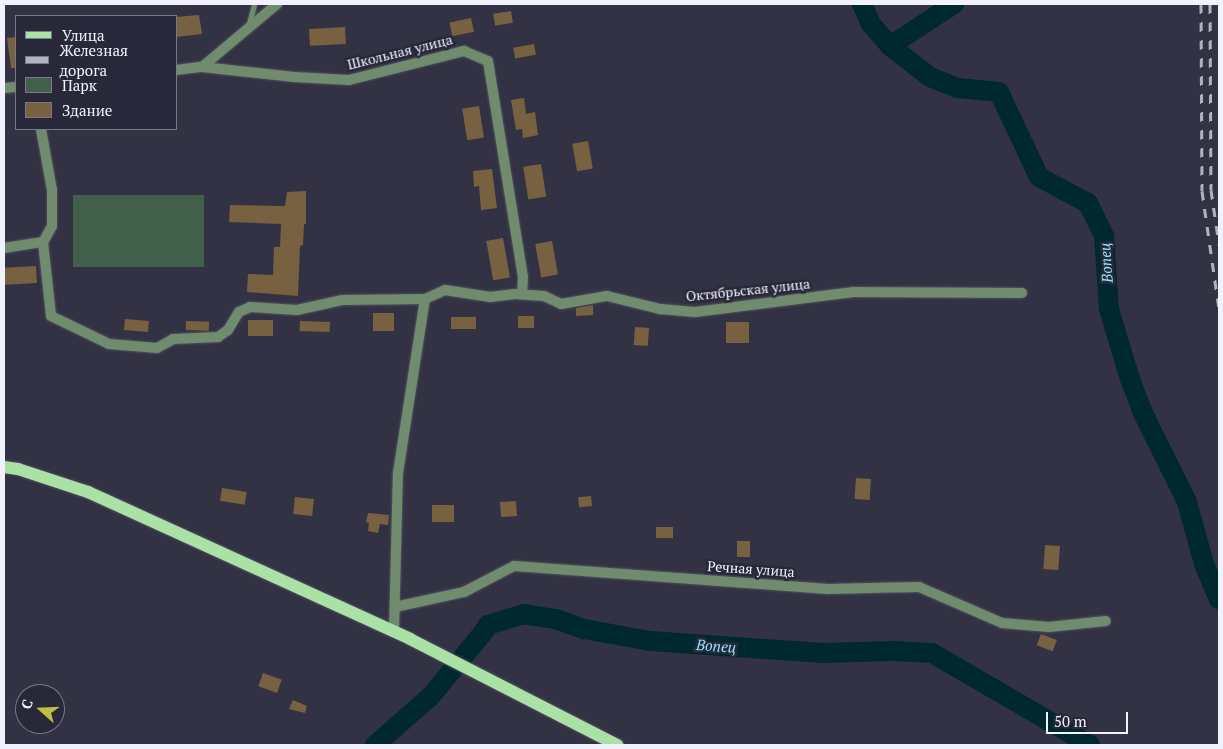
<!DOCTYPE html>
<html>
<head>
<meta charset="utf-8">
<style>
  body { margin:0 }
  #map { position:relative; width:1223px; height:749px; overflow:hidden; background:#333244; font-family:"PT Serif",serif }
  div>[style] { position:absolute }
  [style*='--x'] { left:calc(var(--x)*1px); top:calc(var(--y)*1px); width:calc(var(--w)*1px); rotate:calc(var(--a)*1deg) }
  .green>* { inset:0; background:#415f4a; transform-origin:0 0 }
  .river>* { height:20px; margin:-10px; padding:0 10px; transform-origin:10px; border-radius:10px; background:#00282f }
  .building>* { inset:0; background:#786140; transform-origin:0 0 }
  .roads { filter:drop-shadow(0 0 1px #525162) drop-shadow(0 0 1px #525162) }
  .service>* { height:5px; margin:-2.5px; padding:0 2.5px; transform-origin:2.5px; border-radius:2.5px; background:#708b6e }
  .minor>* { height:10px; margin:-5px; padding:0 5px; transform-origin:5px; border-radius:5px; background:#708b6e }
  .primary>* { height:12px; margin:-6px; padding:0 6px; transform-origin:6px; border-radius:6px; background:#aae1a5 }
  .rail>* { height:3px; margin-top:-1.5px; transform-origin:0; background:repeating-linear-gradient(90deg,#b2b1bf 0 9px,transparent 0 18px) }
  span { translate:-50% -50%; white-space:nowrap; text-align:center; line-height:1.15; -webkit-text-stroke:5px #29283a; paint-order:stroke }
  .street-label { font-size:14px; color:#f2f2fe }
  .water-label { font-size:15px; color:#90e6f9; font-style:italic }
  .frame { position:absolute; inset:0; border:5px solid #f2f2fe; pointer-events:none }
  .legend { position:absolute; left:15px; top:15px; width:162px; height:115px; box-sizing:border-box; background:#29283a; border:1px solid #797988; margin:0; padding:6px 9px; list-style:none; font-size:15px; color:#f2f2fe }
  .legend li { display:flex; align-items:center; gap:10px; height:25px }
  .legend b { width:25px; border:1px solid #797988 }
  .north { position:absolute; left:15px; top:684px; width:50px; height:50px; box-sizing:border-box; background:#29283a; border:1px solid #797988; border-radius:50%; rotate:290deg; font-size:14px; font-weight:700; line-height:20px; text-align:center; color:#f2f2fe }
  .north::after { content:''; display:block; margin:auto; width:18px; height:22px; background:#c0be41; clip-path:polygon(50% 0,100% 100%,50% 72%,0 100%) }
  .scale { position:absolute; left:1046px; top:712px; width:82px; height:22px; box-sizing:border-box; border:2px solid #f2f2fe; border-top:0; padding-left:6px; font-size:15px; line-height:18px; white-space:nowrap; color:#f2f2fe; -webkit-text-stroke:4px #29283a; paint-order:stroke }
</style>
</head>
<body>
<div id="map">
  <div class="green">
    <i style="left:73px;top:195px;width:131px;height:72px"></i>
  </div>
  <div class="river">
    <i style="--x:862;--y:4;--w:22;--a:66"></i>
    <i style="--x:871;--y:24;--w:29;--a:49"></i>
    <i style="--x:890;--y:46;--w:51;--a:37.8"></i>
    <i style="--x:930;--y:77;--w:29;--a:22"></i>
    <i style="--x:957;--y:88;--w:42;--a:5.4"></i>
    <i style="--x:999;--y:92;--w:94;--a:64.8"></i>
    <i style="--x:1039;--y:177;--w:55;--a:28"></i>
    <i style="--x:1088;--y:203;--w:37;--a:64"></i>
    <i style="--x:1104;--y:236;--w:73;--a:86.1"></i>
    <i style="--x:1109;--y:309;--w:73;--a:73.3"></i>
    <i style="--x:1130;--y:379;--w:34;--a:69"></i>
    <i style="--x:1142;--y:411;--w:102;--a:63.7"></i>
    <i style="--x:1187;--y:502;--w:64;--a:74.7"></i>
    <i style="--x:1204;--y:564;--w:38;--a:67"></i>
    <i style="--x:890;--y:46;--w:77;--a:-33.3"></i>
    <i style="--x:375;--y:745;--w:74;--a:-41.2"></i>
    <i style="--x:431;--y:696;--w:80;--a:-50.6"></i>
    <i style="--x:482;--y:634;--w:11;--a:-56"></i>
    <i style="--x:488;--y:625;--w:37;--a:-17"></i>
    <i style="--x:523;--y:614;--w:33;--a:9"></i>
    <i style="--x:556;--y:619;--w:30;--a:20"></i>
    <i style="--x:584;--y:629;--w:67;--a:10.3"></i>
    <i style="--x:650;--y:641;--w:173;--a:4"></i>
    <i style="--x:823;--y:653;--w:71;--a:-1.6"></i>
    <i style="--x:894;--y:651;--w:38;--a:3"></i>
    <i style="--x:932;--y:653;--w:183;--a:30.2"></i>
  </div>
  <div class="building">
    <i style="left:511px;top:11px;width:12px;height:18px;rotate:81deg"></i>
    <i style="clip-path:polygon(199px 15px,202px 34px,176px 37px,176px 17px)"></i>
    <i style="left:471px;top:18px;width:14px;height:22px;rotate:78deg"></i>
    <i style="left:345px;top:27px;width:17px;height:36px;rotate:87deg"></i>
    <i style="clip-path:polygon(16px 37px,16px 68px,11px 68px,7px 38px)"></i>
    <i style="left:534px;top:44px;width:11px;height:21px;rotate:80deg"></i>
    <i style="clip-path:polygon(524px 98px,526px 114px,535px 112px,538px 135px,523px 138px,522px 129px,516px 130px,511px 100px)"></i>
    <i style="left:479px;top:106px;width:32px;height:17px;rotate:81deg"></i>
    <i style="left:588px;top:141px;width:28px;height:16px;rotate:80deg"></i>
    <i style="left:541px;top:164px;width:33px;height:18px;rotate:81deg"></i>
    <i style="clip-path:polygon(492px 169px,497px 208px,481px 210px,479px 186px,474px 187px,473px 171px)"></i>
    <i style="clip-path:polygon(306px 191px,306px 224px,304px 224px,303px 245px,300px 246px,298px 296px,247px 292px,248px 274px,273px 275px,274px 247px,280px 247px,281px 224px,229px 222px,230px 205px,285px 206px,287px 192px)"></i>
    <i style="left:503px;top:238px;width:40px;height:17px;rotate:80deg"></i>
    <i style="left:552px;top:241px;width:34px;height:17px;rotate:80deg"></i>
    <i style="left:36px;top:266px;width:17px;height:32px;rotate:87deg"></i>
    <i style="clip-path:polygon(593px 305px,593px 315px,576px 316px,576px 308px)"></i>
    <i style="left:373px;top:313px;width:21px;height:18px"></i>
    <i style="left:518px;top:316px;width:16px;height:12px"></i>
    <i style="left:451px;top:317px;width:25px;height:12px"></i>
    <i style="left:125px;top:319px;width:24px;height:11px;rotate:5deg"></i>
    <i style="left:248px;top:320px;width:25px;height:16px"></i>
    <i style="left:186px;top:321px;width:23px;height:9px;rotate:2deg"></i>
    <i style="left:300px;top:321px;width:30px;height:10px;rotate:2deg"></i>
    <i style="left:726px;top:322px;width:23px;height:21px"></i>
    <i style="left:635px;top:327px;width:14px;height:18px;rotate:4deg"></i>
    <i style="left:856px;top:478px;width:15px;height:21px;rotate:4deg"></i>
    <i style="left:222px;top:488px;width:25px;height:13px;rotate:9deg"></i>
    <i style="left:591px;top:496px;width:10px;height:13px;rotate:84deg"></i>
    <i style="left:295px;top:497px;width:19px;height:17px;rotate:6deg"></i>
    <i style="left:516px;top:501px;width:15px;height:16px;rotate:86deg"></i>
    <i style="left:432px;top:505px;width:22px;height:17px"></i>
    <i style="clip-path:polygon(368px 513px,389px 515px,388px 525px,380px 524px,378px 533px,368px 531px,369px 523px,366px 522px)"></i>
    <i style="left:656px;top:527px;width:17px;height:11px"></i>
    <i style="left:737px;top:541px;width:13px;height:16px"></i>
    <i style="left:1045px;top:545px;width:15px;height:24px;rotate:4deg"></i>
    <i style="left:1041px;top:634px;width:17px;height:12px;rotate:21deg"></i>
    <i style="left:263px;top:673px;width:20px;height:14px;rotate:20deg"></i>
    <i style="clip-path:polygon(293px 700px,307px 706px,305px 713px,289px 709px)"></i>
  </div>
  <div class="roads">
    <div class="service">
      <i style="--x:248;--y:27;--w:24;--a:-75"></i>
    </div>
    <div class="minor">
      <i style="--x:202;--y:67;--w:93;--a:6.2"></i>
      <i style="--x:294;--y:77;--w:55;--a:3.1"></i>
      <i style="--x:349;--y:80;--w:119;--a:-14.2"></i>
      <i style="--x:464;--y:51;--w:26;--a:23"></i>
      <i style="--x:488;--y:61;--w:219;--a:80.8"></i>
      <i style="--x:523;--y:277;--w:17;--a:93"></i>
      <i style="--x:176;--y:70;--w:26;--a:-7"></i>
      <i style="--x:202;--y:67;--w:98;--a:-40"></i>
      <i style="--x:4;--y:88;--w:12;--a:-5"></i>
      <i style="--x:41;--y:129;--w:62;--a:79.8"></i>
      <i style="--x:52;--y:190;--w:36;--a:90"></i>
      <i style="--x:52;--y:226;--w:18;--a:119"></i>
      <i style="--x:43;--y:242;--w:74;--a:83.8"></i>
      <i style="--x:51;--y:316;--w:64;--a:25.8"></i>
      <i style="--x:109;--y:344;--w:48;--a:4.8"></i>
      <i style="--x:157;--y:348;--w:18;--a:-29"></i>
      <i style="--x:173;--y:339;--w:45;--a:-2.5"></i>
      <i style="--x:218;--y:337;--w:12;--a:-35"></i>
      <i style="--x:228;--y:330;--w:21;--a:-59"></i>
      <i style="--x:239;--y:312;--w:12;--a:-24"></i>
      <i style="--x:250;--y:307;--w:47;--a:3.7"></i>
      <i style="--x:297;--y:310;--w:47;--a:-12.3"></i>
      <i style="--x:343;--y:300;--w:82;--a:-0.7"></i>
      <i style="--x:425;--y:299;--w:22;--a:-24"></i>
      <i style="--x:445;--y:290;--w:46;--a:8.8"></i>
      <i style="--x:490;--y:297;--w:25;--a:-7"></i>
      <i style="--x:515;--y:294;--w:29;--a:4"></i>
      <i style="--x:544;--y:296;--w:19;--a:25"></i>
      <i style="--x:561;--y:304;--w:47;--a:-9.9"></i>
      <i style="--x:607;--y:296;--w:55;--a:13.8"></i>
      <i style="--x:660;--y:309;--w:35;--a:5"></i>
      <i style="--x:695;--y:312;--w:160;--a:-7.2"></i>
      <i style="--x:854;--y:292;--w:168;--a:0.3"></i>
      <i style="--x:4;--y:248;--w:39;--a:-9"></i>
      <i style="--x:395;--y:607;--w:71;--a:-12.3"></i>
      <i style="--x:464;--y:592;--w:56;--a:-27.5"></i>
      <i style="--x:514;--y:566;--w:315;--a:4.2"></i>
      <i style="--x:828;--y:589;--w:91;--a:-1.3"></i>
      <i style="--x:919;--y:587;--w:90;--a:23.4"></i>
      <i style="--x:1002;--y:623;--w:47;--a:4.9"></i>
      <i style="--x:1049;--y:627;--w:57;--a:-6"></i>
      <i style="--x:394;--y:632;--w:159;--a:-88.6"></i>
      <i style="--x:398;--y:473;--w:176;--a:-81.2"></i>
    </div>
    <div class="primary">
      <i style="--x:4;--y:467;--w:14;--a:8"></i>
      <i style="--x:18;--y:469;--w:74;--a:18.2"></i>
      <i style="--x:88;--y:492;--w:354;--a:24.5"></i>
      <i style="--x:410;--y:639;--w:233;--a:27.1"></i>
    </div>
  </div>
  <div class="rail">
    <i style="--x:1201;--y:4;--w:187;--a:89.7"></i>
    <i style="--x:1202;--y:191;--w:119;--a:81.8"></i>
    <i style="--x:1210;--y:4;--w:186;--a:89.7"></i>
    <i style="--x:1211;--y:190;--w:55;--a:81.6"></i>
  </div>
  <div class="street-label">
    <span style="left:400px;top:52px;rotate:-14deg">Школьная улица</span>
    <span style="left:748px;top:290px;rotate:-6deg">Октябрьская улица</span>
    <span style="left:751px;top:569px;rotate:4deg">Речная улица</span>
  </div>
  <div class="water-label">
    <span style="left:1106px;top:263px;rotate:-94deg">Вопец</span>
    <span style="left:716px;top:646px;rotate:4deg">Вопец</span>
  </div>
  <div class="frame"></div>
  <ul class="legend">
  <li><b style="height:6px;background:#aae1a5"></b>Улица</li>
  <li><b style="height:6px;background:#b2b1bf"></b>Железная дорога</li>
  <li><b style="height:14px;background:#415f4a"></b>Парк</li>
  <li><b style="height:14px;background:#786140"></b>Здание</li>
  </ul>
  <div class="north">С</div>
  <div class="scale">50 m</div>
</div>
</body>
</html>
